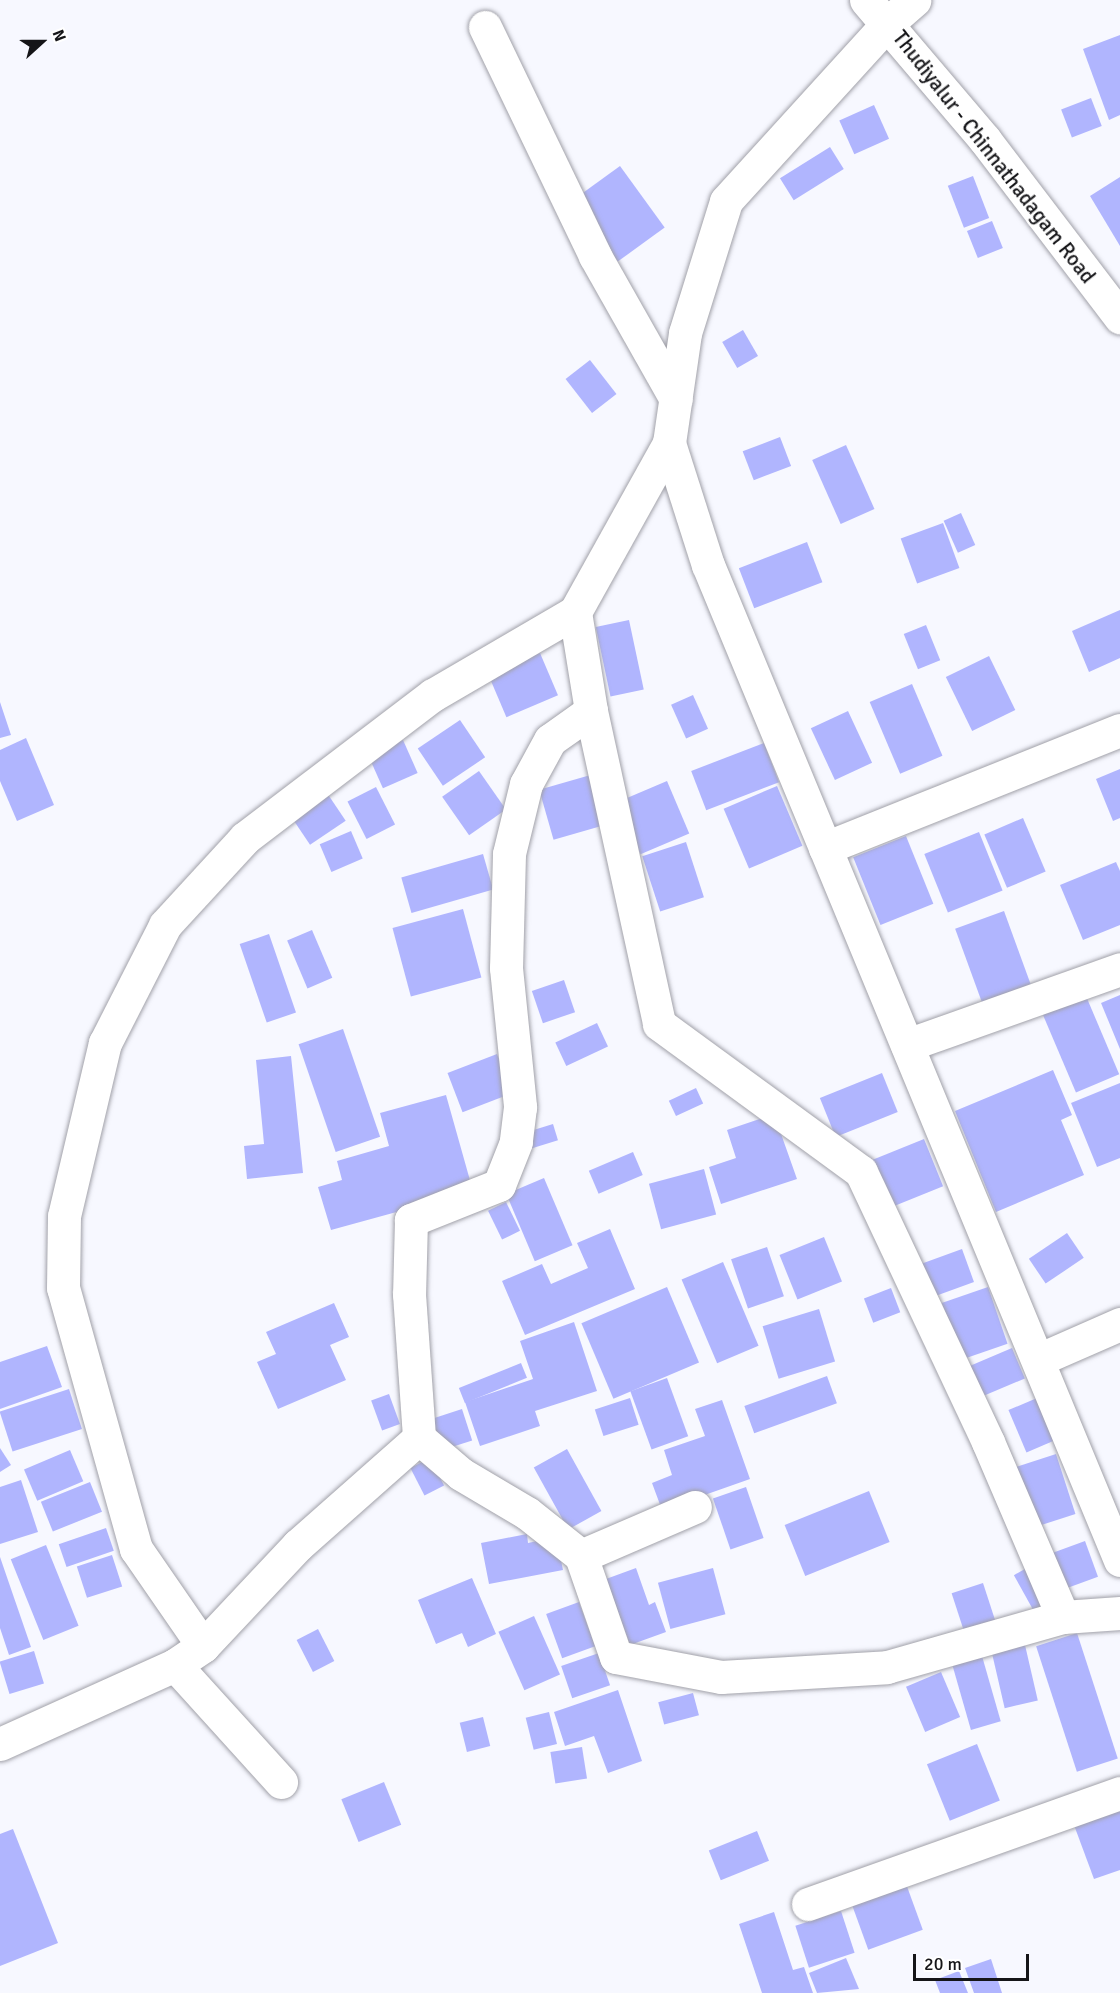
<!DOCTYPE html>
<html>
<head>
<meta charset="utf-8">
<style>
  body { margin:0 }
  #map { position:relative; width:1120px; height:1993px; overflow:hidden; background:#f7f8ff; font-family:Signika,sans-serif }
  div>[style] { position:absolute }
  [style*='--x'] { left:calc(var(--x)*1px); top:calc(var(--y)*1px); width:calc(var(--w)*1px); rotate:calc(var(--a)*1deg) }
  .building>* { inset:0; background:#b0b5fe; transform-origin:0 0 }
  .roads { filter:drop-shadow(0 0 2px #a1a1a9) drop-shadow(0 0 2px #a1a1a9) }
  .street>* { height:33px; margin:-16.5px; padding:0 16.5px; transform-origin:16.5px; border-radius:16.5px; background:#fff }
  .secondary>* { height:33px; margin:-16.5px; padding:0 16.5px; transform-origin:16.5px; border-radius:16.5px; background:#fff }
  span { translate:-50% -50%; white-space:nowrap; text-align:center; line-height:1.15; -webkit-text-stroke:4.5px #fff; paint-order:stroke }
  .street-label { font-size:21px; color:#151518 }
  .north { position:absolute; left:12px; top:12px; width:60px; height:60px; -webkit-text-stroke:4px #fff; paint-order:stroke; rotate:69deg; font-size:16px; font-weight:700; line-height:24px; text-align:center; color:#151518 }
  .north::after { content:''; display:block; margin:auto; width:21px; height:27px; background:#151518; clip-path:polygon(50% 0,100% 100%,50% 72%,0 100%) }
  .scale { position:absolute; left:913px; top:1954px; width:116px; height:27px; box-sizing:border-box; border:3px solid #151518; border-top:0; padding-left:8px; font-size:18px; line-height:21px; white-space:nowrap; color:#151518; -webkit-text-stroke:4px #fff; paint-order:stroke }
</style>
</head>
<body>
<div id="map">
  <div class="building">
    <i style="clip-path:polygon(1120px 35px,1120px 115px,1109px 120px,1083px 49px)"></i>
    <i style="left:1091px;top:98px;width:30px;height:32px;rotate:69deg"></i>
    <i style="left:874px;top:105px;width:37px;height:38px;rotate:66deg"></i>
    <i style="left:830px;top:147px;width:26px;height:59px;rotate:58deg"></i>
    <i style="left:620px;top:166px;width:76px;height:58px;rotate:54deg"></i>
    <i style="left:973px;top:176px;width:45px;height:27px;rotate:69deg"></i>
    <i style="clip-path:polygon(1120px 177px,1120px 246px,1090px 196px)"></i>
    <i style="left:992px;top:221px;width:29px;height:27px;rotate:68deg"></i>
    <i style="left:743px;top:330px;width:30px;height:24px;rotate:60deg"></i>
    <i style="left:590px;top:360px;width:43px;height:31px;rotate:52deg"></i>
    <i style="left:780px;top:437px;width:31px;height:40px;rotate:69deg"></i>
    <i style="left:846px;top:445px;width:70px;height:37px;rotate:66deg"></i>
    <i style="left:961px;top:513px;width:35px;height:19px;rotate:66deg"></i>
    <i style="left:943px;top:523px;width:48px;height:45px;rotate:70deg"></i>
    <i style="left:807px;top:542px;width:43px;height:73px;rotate:69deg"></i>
    <i style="clip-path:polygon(1120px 610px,1120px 658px,1089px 672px,1072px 631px)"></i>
    <i style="left:629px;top:620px;width:71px;height:34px;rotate:78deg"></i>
    <i style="left:926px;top:625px;width:38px;height:24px;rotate:68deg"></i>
    <i style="left:540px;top:653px;width:46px;height:56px;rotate:67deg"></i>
    <i style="left:989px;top:656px;width:60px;height:48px;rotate:64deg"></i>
    <i style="left:912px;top:684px;width:78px;height:46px;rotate:67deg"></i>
    <i style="left:693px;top:695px;width:37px;height:24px;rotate:66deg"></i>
    <i style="clip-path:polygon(0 702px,11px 735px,0 738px)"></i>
    <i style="left:848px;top:711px;width:57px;height:41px;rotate:65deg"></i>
    <i style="left:460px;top:720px;width:45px;height:51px;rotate:56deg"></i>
    <i style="clip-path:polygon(26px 738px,54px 805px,17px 821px,0 781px,0 750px)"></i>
    <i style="left:403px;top:740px;width:36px;height:38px;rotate:66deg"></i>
    <i style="left:764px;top:743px;width:42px;height:78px;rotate:69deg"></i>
    <i style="clip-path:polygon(1120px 769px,1120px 818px,1113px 821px,1096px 779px)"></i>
    <i style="left:479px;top:771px;width:47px;height:45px;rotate:55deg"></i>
    <i style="left:594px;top:774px;width:52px;height:57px;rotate:74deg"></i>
    <i style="left:667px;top:781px;width:57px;height:53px;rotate:67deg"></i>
    <i style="left:777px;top:786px;width:65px;height:58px;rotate:67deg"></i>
    <i style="left:376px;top:787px;width:42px;height:32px;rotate:63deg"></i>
    <i style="left:325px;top:790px;width:37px;height:43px;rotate:56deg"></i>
    <i style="left:1023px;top:818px;width:58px;height:42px;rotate:67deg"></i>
    <i style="left:351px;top:831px;width:30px;height:34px;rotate:67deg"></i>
    <i style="left:979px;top:832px;width:63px;height:59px;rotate:68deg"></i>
    <i style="left:906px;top:836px;width:73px;height:57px;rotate:68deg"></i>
    <i style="left:686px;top:842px;width:58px;height:46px;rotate:72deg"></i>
    <i style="left:483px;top:854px;width:37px;height:85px;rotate:74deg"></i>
    <i style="clip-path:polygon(1116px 862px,1120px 871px,1120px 925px,1083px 940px,1060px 885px)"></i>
    <i style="left:463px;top:909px;width:71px;height:73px;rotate:75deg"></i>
    <i style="left:1004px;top:911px;width:86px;height:52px;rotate:70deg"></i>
    <i style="left:312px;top:930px;width:52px;height:27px;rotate:67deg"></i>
    <i style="left:269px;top:934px;width:83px;height:31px;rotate:71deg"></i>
    <i style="left:564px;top:980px;width:34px;height:34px;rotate:71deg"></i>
    <i style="clip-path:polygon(1120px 995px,1120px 1049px,1101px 1003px)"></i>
    <i style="left:1086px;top:996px;width:85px;height:47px;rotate:67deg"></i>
    <i style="left:597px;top:1023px;width:26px;height:46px;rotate:65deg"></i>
    <i style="left:343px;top:1029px;width:114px;height:47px;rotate:71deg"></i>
    <i style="left:497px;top:1054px;width:42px;height:53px;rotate:69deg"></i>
    <i style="clip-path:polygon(291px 1056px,303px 1173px,247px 1179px,244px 1146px,264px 1144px,256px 1060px)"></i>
    <i style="clip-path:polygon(1053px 1070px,1072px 1115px,1061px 1120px,1084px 1175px,996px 1212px,955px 1111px)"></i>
    <i style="left:882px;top:1073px;width:42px;height:67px;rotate:68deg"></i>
    <i style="clip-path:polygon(1120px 1083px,1120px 1158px,1097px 1167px,1071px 1103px)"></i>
    <i style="left:696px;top:1088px;width:17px;height:30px;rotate:65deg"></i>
    <i style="clip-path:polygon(446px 1095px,473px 1191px,331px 1230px,318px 1187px,342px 1180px,337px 1161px,389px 1146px,380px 1113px)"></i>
    <i style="clip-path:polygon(774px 1114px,797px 1179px,721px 1204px,709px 1167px,736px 1158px,727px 1130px)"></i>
    <i style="left:553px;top:1124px;width:17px;height:27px;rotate:73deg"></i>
    <i style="left:924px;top:1139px;width:51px;height:60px;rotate:68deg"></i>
    <i style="left:633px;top:1152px;width:25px;height:48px;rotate:67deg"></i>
    <i style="left:704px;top:1169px;width:47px;height:57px;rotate:75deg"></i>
    <i style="left:544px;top:1178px;width:73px;height:41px;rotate:67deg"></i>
    <i style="left:506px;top:1202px;width:32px;height:20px;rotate:64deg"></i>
    <i style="clip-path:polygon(610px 1229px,635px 1289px,525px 1335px,502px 1281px,542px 1264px,551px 1284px,588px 1268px,577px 1243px)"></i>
    <i style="left:1067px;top:1233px;width:30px;height:46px;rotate:56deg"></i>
    <i style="left:824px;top:1237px;width:48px;height:48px;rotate:68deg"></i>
    <i style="left:767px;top:1247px;width:52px;height:38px;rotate:71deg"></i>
    <i style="left:962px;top:1249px;width:35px;height:49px;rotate:70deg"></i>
    <i style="left:723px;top:1262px;width:91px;height:45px;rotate:67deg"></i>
    <i style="left:667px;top:1287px;width:82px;height:93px;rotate:67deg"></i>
    <i style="left:988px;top:1287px;width:60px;height:49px;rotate:71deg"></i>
    <i style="left:891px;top:1288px;width:26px;height:29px;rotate:69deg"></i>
    <i style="clip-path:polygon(334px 1303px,349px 1337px,330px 1345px,346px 1380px,278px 1409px,257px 1362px,276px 1354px,266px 1332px)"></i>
    <i style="left:819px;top:1309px;width:55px;height:59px;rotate:73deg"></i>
    <i style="clip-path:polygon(574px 1322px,597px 1391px,535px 1411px,540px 1426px,480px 1446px,465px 1402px,533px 1379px,520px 1341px)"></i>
    <i style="clip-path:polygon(47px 1346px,62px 1387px,0 1409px,0 1362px)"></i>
    <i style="left:1012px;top:1348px;width:33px;height:53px;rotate:67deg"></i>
    <i style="left:521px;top:1363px;width:16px;height:67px;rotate:68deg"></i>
    <i style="left:827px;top:1376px;width:29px;height:88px;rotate:70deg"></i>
    <i style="left:667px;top:1378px;width:62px;height:39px;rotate:70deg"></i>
    <i style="left:69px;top:1389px;width:42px;height:73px;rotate:72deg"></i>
    <i style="left:389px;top:1394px;width:32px;height:19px;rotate:70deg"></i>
    <i style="left:630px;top:1398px;width:28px;height:37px;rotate:72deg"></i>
    <i style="left:1037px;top:1398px;width:46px;height:31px;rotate:67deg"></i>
    <i style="clip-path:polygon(722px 1400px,750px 1479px,662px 1510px,652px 1483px,672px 1475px,664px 1450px,705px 1436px,695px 1409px)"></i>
    <i style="left:462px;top:1409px;width:33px;height:33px;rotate:72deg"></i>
    <i style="clip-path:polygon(0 1448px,11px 1465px,0 1472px)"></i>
    <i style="left:567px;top:1449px;width:71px;height:38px;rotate:61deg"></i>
    <i style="left:70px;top:1450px;width:34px;height:50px;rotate:67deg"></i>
    <i style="left:1056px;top:1454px;width:63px;height:50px;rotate:72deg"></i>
    <i style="left:430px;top:1458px;width:31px;height:22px;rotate:63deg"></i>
    <i style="clip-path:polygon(21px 1480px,38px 1532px,0 1544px,0 1487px)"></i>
    <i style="left:90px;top:1482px;width:32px;height:53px;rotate:68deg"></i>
    <i style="left:746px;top:1487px;width:54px;height:35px;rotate:71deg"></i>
    <i style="left:869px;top:1491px;width:55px;height:91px;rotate:68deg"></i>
    <i style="left:106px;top:1528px;width:24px;height:50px;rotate:71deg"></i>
    <i style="clip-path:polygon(527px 1534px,528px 1543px,556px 1537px,563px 1570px,489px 1584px,481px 1543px)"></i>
    <i style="left:1085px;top:1541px;width:38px;height:40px;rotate:70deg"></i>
    <i style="left:46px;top:1545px;width:87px;height:38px;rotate:68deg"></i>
    <i style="left:112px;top:1555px;width:33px;height:37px;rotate:72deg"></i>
    <i style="clip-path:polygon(0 1557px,31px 1647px,9px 1655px,0 1628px)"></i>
    <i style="left:1034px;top:1564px;width:47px;height:23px;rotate:61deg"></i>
    <i style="clip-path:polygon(636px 1568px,649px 1605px,655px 1602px,666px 1632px,630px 1645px,606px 1579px)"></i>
    <i style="left:713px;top:1568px;width:48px;height:57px;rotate:75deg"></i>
    <i style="clip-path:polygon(472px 1578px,496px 1634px,468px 1647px,462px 1633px,436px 1644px,418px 1600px)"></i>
    <i style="left:983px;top:1583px;width:49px;height:33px;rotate:72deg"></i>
    <i style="left:579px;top:1602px;width:47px;height:35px;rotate:70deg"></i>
    <i style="left:534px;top:1616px;width:64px;height:39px;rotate:66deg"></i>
    <i style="left:318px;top:1629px;width:36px;height:24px;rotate:63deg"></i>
    <i style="left:1077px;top:1633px;width:132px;height:43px;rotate:72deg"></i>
    <i style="left:1025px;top:1645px;width:57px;height:34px;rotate:77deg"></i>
    <i style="left:34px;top:1651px;width:34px;height:36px;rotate:73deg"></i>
    <i style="left:599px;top:1653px;width:34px;height:40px;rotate:71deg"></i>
    <i style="left:982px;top:1656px;width:68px;height:31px;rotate:74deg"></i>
    <i style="left:941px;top:1672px;width:49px;height:38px;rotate:67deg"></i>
    <i style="clip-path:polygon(618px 1690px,642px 1761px,608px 1773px,594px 1736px,565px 1746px,554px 1712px)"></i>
    <i style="left:693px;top:1693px;width:23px;height:36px;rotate:75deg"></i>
    <i style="left:549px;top:1712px;width:33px;height:24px;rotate:76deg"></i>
    <i style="left:483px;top:1717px;width:30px;height:24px;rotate:76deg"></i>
    <i style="left:977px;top:1744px;width:61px;height:54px;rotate:68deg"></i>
    <i style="left:582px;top:1747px;width:32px;height:32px;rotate:81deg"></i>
    <i style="left:384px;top:1782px;width:46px;height:46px;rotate:68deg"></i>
    <i style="clip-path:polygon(1120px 1800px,1120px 1870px,1094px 1879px,1071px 1817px)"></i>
    <i style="clip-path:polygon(13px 1829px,58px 1943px,0 1966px,0 1834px)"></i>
    <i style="left:757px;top:1831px;width:32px;height:52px;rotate:68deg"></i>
    <i style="left:905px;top:1881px;width:52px;height:58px;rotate:70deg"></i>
    <i style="left:841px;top:1911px;width:44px;height:48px;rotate:72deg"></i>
    <i style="clip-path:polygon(774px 1912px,793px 1970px,804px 1967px,813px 1993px,762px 1993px,739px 1924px)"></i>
    <i style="clip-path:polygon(846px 1958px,859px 1989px,817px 1993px,809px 1973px)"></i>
    <i style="clip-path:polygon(991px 1959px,1002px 1993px,974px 1993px,965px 1968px)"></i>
    <i style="clip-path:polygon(959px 1971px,968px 1993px,940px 1993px,935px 1980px)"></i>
  </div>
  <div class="roads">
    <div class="street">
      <i style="--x:485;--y:27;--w:254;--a:64.3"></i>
      <i style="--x:595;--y:256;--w:164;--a:60.5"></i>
      <i style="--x:669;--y:443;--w:128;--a:72.3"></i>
      <i style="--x:708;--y:565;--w:1077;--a:67.51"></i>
      <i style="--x:575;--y:612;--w:100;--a:80.8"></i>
      <i style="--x:591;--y:711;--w:50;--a:144.7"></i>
      <i style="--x:550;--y:740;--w:50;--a:118.6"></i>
      <i style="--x:526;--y:784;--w:72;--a:103.7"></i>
      <i style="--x:509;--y:854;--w:114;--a:91.5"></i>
      <i style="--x:506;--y:968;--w:140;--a:84.2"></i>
      <i style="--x:520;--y:1107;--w:35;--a:97"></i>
      <i style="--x:516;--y:1142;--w:46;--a:111.6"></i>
      <i style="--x:499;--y:1185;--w:95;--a:158.3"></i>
      <i style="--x:411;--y:1220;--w:74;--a:91.5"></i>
      <i style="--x:409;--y:1294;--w:144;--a:86"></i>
      <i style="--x:419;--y:1438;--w:162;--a:138.5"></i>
      <i style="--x:298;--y:1545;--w:139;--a:133.2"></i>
      <i style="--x:203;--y:1646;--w:118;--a:-124.6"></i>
      <i style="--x:136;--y:1549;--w:271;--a:-105.6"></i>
      <i style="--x:63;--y:1288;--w:72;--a:-89.2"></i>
      <i style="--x:64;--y:1216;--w:178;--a:-76.7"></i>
      <i style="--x:105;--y:1043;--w:132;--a:-63"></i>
      <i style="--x:165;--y:925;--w:118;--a:-47.4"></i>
      <i style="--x:245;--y:838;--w:236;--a:-37.3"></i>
      <i style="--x:433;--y:695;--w:164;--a:-30.3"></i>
      <i style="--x:575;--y:612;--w:193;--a:-60.9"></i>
      <i style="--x:669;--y:443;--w:111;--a:-81.7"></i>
      <i style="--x:685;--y:333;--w:138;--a:-72.7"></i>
      <i style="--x:726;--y:201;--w:241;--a:-47.7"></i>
      <i style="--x:888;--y:23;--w:35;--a:-41"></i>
      <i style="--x:591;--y:711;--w:320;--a:77.7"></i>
      <i style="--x:659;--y:1024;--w:250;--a:36.2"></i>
      <i style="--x:861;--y:1172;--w:298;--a:64.8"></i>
      <i style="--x:988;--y:1442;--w:190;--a:66.8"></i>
      <i style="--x:1063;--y:1617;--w:57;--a:-4"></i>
      <i style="--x:825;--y:848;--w:318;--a:-21.8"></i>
      <i style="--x:907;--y:1045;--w:226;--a:-19.6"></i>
      <i style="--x:1038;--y:1360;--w:90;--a:-23.7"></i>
      <i style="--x:419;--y:1438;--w:55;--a:40.6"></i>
      <i style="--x:461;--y:1474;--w:77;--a:30.6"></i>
      <i style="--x:527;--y:1513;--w:69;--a:38.5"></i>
      <i style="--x:581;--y:1556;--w:107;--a:70.9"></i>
      <i style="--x:616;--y:1657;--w:107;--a:10.8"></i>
      <i style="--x:721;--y:1677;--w:166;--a:-3.4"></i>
      <i style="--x:887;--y:1667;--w:183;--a:-15.9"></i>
      <i style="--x:581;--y:1556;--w:124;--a:-23.3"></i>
      <i style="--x:175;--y:1665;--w:158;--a:47.8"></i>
      <i style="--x:0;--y:1744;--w:192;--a:-24.3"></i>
      <i style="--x:175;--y:1665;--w:34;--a:-34"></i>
      <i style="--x:808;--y:1904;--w:331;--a:-19.6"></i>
    </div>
    <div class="secondary">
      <i style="--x:866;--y:0;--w:184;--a:49.6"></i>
      <i style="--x:985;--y:140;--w:223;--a:52.7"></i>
    </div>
  </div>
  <div class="street-label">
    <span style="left:994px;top:157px;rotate:52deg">Thudiyalur - Chinnathadagam Road</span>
  </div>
  <div class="north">N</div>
  <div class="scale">20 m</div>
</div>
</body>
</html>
